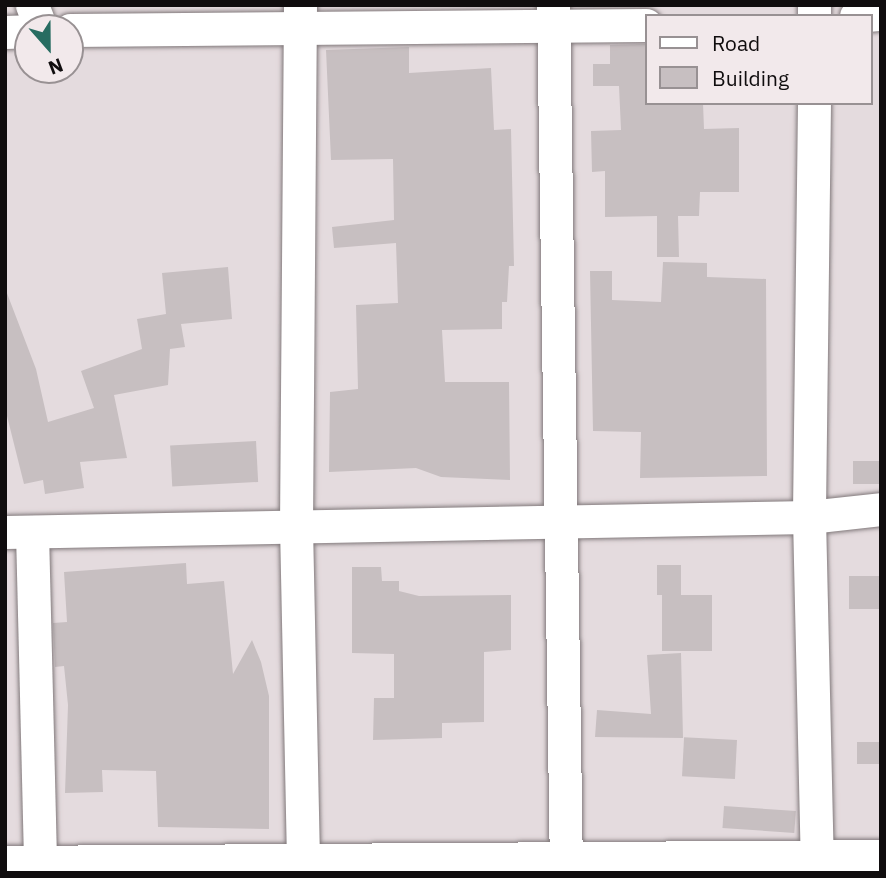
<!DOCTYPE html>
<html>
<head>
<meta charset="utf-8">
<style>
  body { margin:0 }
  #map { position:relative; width:886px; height:878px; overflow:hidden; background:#e4dbde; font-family:"IBM Plex Sans",sans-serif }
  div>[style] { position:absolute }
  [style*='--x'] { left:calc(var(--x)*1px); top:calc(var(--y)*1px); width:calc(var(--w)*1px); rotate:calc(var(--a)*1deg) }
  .building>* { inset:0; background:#c7bfc1; transform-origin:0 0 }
  .roads { filter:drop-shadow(0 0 2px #81797b) drop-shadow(0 0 2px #81797b) }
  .minor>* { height:33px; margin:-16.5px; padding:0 16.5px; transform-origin:16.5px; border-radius:16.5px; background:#fff }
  span { translate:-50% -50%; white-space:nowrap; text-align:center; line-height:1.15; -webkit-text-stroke:5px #f2e9eb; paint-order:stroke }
  .frame { position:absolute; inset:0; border:7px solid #100d0e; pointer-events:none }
  .legend { position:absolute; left:645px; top:14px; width:228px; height:91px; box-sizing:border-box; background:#f2e9eb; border:2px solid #989193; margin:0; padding:9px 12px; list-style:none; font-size:21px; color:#100d0e }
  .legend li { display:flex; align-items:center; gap:14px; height:35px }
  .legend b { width:35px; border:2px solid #989193 }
  .north { position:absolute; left:14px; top:14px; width:70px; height:70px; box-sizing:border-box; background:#f2e9eb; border:2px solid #989193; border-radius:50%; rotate:159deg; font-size:19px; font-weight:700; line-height:28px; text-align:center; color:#100d0e }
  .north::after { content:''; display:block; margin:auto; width:24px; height:32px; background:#276c61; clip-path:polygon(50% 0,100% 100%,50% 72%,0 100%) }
</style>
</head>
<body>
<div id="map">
  <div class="building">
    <i style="clip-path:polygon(646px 44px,646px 103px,703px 103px,704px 129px,739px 128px,739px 192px,700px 192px,699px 216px,678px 216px,679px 257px,657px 257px,657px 216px,605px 217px,605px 171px,592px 172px,591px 131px,621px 130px,619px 86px,593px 86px,593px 64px,610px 64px,610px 45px)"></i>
    <i style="clip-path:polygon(409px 47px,409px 73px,491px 68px,494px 130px,511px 129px,514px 266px,509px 266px,507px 302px,502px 302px,502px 329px,442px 330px,445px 382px,509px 382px,510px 480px,441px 477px,416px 468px,329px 472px,330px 392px,358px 389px,356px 305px,398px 303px,396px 243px,334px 248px,332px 227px,394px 220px,393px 159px,331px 160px,326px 50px)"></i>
    <i style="clip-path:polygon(663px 262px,707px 263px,707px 277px,766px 279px,767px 476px,640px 478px,641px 432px,593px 431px,590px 271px,612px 271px,612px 300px,661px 302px)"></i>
    <i style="clip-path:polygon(228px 267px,232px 319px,181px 324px,185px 347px,170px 349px,168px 385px,114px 395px,127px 458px,80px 462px,84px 488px,45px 494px,43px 480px,24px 484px,5px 408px,5px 288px,36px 369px,48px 422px,94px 408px,81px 371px,142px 349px,137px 319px,166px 314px,162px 273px)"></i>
    <i style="left:256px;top:441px;width:41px;height:86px;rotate:87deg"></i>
    <i style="left:881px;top:461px;width:23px;height:28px;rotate:90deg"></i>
    <i style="clip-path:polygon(186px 563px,187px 584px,224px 581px,233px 674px,252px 640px,261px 662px,269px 696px,269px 829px,158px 827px,156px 771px,102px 770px,103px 792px,65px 793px,68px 705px,64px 666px,55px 667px,53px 623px,67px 622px,64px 572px)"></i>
    <i style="left:657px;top:565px;width:24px;height:30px"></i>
    <i style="clip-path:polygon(352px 567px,381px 567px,382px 581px,399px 581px,399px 591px,419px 596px,511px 595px,511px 650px,484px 652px,484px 722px,442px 723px,442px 738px,373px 740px,374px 698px,394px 698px,394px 654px,352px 653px)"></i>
    <i style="left:881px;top:576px;width:33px;height:32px;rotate:90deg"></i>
    <i style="left:662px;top:595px;width:50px;height:56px"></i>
    <i style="clip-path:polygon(681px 653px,683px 738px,595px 737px,597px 710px,651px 714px,647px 655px)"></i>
    <i style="left:737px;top:740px;width:39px;height:53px;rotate:93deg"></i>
    <i style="left:857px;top:742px;width:24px;height:22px"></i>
    <i style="left:724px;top:806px;width:72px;height:22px;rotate:4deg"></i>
  </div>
  <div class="roads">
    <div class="minor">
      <i style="--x:32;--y:5;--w:25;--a:69"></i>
      <i style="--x:300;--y:5;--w:521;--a:90.44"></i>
      <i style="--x:296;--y:526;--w:347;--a:88.8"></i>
      <i style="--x:553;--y:5;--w:868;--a:89.14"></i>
      <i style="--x:814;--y:5;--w:11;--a:90"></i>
      <i style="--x:856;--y:16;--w:25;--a:-5"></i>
      <i style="--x:70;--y:30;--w:576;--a:-0.5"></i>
      <i style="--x:5;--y:32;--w:23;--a:-2"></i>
      <i style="--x:814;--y:103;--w:414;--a:90.7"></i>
      <i style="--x:809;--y:517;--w:356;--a:88.7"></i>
      <i style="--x:5;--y:532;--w:804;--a:-1.07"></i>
      <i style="--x:809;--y:517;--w:72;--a:-6.3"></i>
      <i style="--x:32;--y:532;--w:330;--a:88.6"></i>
      <i style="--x:5;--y:862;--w:876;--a:-0.39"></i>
    </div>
  </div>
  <div class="frame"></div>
  <ul class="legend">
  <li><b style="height:9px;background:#fff"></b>Road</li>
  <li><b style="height:19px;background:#c7bfc1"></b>Building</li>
  </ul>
  <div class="north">N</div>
</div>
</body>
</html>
